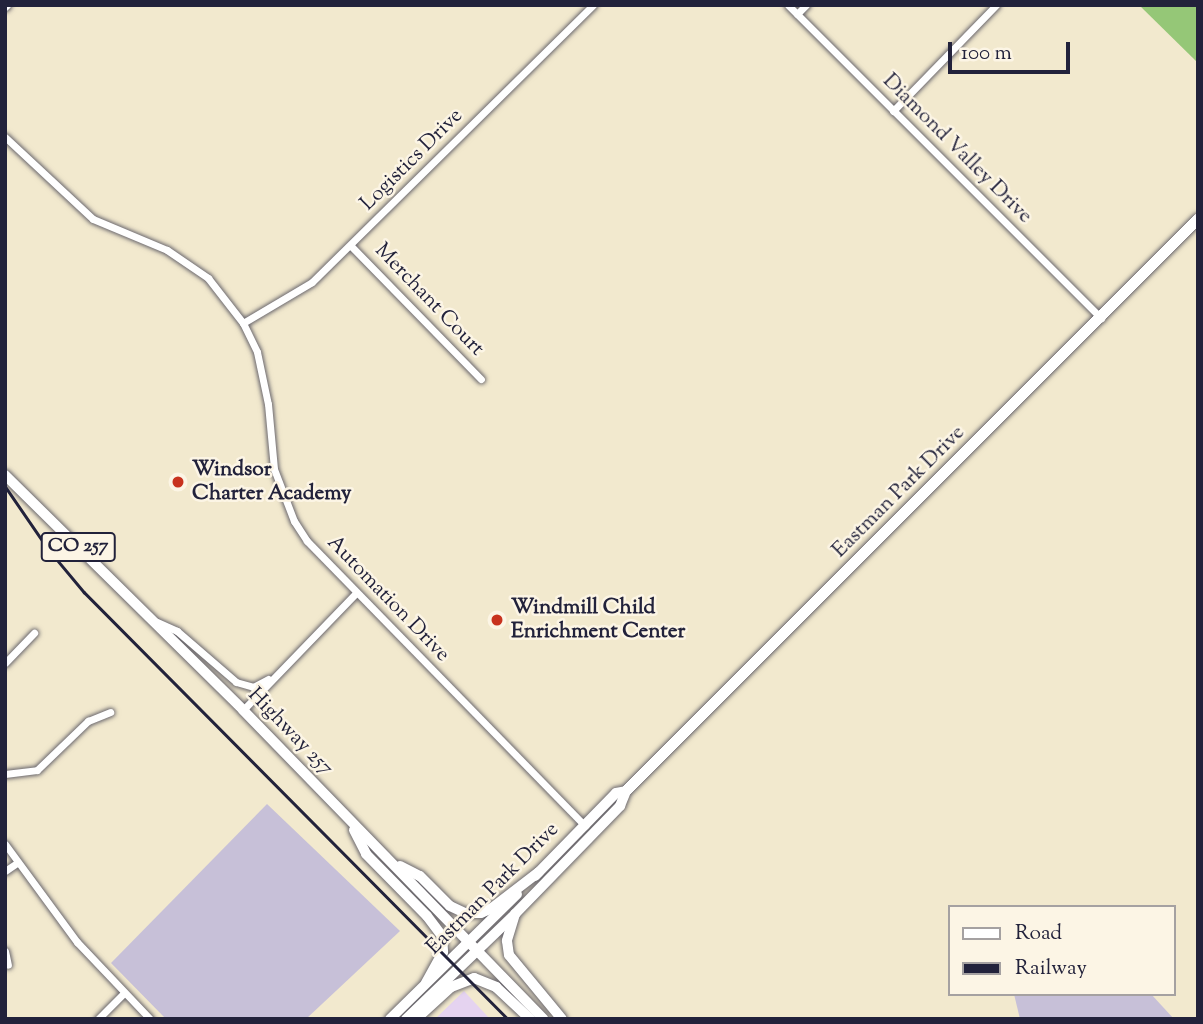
<!DOCTYPE html>
<html>
<head>
<meta charset="utf-8">
<style>
  body { margin:0 }
  #map { position:relative; width:1203px; height:1024px; overflow:hidden; background:#f2e9ce; font-family:"Sorts Mill Goudy",serif }
  div>[style] { position:absolute }
  [style*='--x'] { left:calc(var(--x)*1px); top:calc(var(--y)*1px); width:calc(var(--w)*1px); rotate:calc(var(--a)*1deg) }
  .built>* { inset:0; background:#e5d3f0 }
  .industrial>* { inset:0; background:#c7c0d8 }
  .green>* { inset:0; background:#95c777 }
  .roads { filter:drop-shadow(0 0 2px #6b686e) drop-shadow(0 0 2px #6b686e) }
  .street>* { height:7px; margin:-3.5px; padding:0 3.5px; transform-origin:3.5px; border-radius:3.5px; background:#fff }
  .secondary>* { height:10px; margin:-5px; padding:0 5px; transform-origin:5px; border-radius:5px; background:#fff }
  .primary>* { height:10px; margin:-5px; padding:0 5px; transform-origin:5px; border-radius:5px; background:#fff }
  .rail>* { height:2.5px; margin:-1.25px; padding:0 1.25px; transform-origin:1.25px; border-radius:1.25px; background:#22223b }
  .dots>* { width:19px; height:19px; translate:-50% -50%; box-sizing:border-box; border:4px solid #fcf5e5; border-radius:50% }
  span { translate:-50% -50%; white-space:nowrap; text-align:center; line-height:1.15; -webkit-text-stroke:5px #fcf5e5; paint-order:stroke }
  .shield-label span { padding:2px 5px; background:#fcf5e5; border:2px solid; border-radius:5px; -webkit-text-stroke-width:0 }
  .shield-label { font-size:19px; color:#22223b; font-weight:700 }
  .street-label { font-size:21px; color:#22223b }
  .poi-label { font-size:21px; color:#22223b; font-weight:700 }
  .left { translate:0 -50%; text-align:left }
  .frame { position:absolute; inset:0; border:7px solid #22223b; pointer-events:none }
  .legend { position:absolute; left:948px; top:905px; width:228px; height:91px; box-sizing:border-box; background:#fcf5e5; border:2px solid #a5a1a1; margin:0; padding:9px 12px; list-style:none; font-size:21px; color:#22223b }
  .legend li { display:flex; align-items:center; gap:14px; height:35px }
  .legend b { width:35px; border:2px solid #a5a1a1 }
  .scale { position:absolute; left:948px; top:42px; width:122px; height:32px; box-sizing:border-box; border:4px solid #22223b; border-top:0; padding-left:9px; font-size:21px; line-height:24px; white-space:nowrap; color:#22223b; -webkit-text-stroke:5px #fcf5e5; paint-order:stroke }
</style>
</head>
<body>
<div id="map">
  <div class="built">
    <i style="clip-path:polygon(464px 991px,490px 1019px,435px 1019px)"></i>
  </div>
  <div class="industrial">
    <i style="clip-path:polygon(267px 804px,400px 931px,306px 1019px,166px 1019px,111px 963px)"></i>
    <i style="clip-path:polygon(1014px 994px,1151px 994px,1174px 1019px,1020px 1019px)"></i>
  </div>
  <div class="green">
    <i style="clip-path:polygon(1139px 5px,1198px 5px,1198px 63px)"></i>
  </div>
  <div class="roads">
    <div class="street">
      <i style="--x:788;--y:5;--w:443;--a:45"></i>
      <i style="--x:5;--y:7;--w:3;--a:-45"></i>
      <i style="--x:797;--y:14;--w:13;--a:-45"></i>
      <i style="--x:893;--y:111;--w:148;--a:-45.8"></i>
      <i style="--x:5;--y:137;--w:120;--a:43"></i>
      <i style="--x:93;--y:219;--w:80;--a:22.7"></i>
      <i style="--x:167;--y:250;--w:50;--a:34.3"></i>
      <i style="--x:208;--y:278;--w:57;--a:52.1"></i>
      <i style="--x:243;--y:323;--w:32;--a:64"></i>
      <i style="--x:257;--y:352;--w:53;--a:78.1"></i>
      <i style="--x:268;--y:404;--w:65;--a:84.7"></i>
      <i style="--x:274;--y:469;--w:56;--a:69"></i>
      <i style="--x:294;--y:521;--w:24;--a:57"></i>
      <i style="--x:307;--y:541;--w:398;--a:45.7"></i>
      <i style="--x:351;--y:246;--w:186;--a:45.7"></i>
      <i style="--x:243;--y:323;--w:80;--a:-30.7"></i>
      <i style="--x:312;--y:282;--w:395;--a:-44.6"></i>
      <i style="--x:157;--y:622;--w:22;--a:24"></i>
      <i style="--x:177;--y:631;--w:78;--a:40.8"></i>
      <i style="--x:236;--y:682;--w:18;--a:16"></i>
      <i style="--x:253;--y:687;--w:17;--a:-28"></i>
      <i style="--x:5;--y:663;--w:42;--a:-46"></i>
      <i style="--x:243;--y:710;--w:163;--a:-46"></i>
      <i style="--x:5;--y:774;--w:32;--a:-7"></i>
      <i style="--x:37;--y:770;--w:71;--a:-43.9"></i>
      <i style="--x:88;--y:721;--w:24;--a:-22"></i>
      <i style="--x:5;--y:844;--w:122;--a:53.7"></i>
      <i style="--x:77;--y:942;--w:106;--a:46.5"></i>
      <i style="--x:5;--y:871;--w:14;--a:-34"></i>
      <i style="--x:5;--y:951;--w:14;--a:78"></i>
      <i style="--x:98;--y:1019;--w:37;--a:-45"></i>
    </div>
    <div class="secondary">
      <i style="--x:535;--y:876;--w:116;--a:-45.7"></i>
      <i style="--x:616;--y:793;--w:10;--a:-11"></i>
      <i style="--x:390;--y:1019;--w:178;--a:-44.5"></i>
      <i style="--x:406;--y:1019;--w:151;--a:-43.9"></i>
      <i style="--x:515;--y:914;--w:151;--a:-45.8"></i>
      <i style="--x:620;--y:806;--w:16;--a:-68"></i>
      <i style="--x:626;--y:791;--w:809;--a:-45"></i>
    </div>
    <div class="primary">
      <i style="--x:5;--y:475;--w:334;--a:44.6"></i>
      <i style="--x:243;--y:710;--w:431;--a:45.8"></i>
      <i style="--x:354;--y:830;--w:27;--a:63"></i>
      <i style="--x:366;--y:854;--w:87;--a:45.5"></i>
      <i style="--x:427;--y:916;--w:25;--a:53"></i>
      <i style="--x:442;--y:936;--w:16;--a:86"></i>
      <i style="--x:443;--y:952;--w:35;--a:119"></i>
      <i style="--x:400;--y:866;--w:22;--a:27"></i>
      <i style="--x:420;--y:876;--w:42;--a:45"></i>
      <i style="--x:450;--y:906;--w:17;--a:25"></i>
      <i style="--x:465;--y:913;--w:16;--a:0"></i>
      <i style="--x:481;--y:913;--w:12;--a:-24"></i>
      <i style="--x:492;--y:908;--w:59;--a:-37.5"></i>
      <i style="--x:515;--y:914;--w:28;--a:107"></i>
      <i style="--x:507;--y:941;--w:14;--a:82"></i>
      <i style="--x:509;--y:955;--w:83;--a:50.4"></i>
      <i style="--x:416;--y:1019;--w:47;--a:-42.4"></i>
      <i style="--x:451;--y:987;--w:25;--a:-21"></i>
      <i style="--x:474;--y:978;--w:24;--a:22"></i>
      <i style="--x:496;--y:987;--w:47;--a:43.3"></i>
    </div>
  </div>
  <div class="rail">
    <i style="--x:5;--y:486;--w:78;--a:55.5"></i>
    <i style="--x:49;--y:550;--w:55;--a:50.2"></i>
    <i style="--x:84;--y:592;--w:602;--a:45.2"></i>
  </div>
  <div class="dots">
    <i style="left:178px;top:482px;background:#c8321e"></i>
    <i style="left:497px;top:620px;background:#c8321e"></i>
  </div>
  <div class="shield-label">
    <span style="left:78px;top:547px">CO 257</span>
  </div>
  <div class="street-label">
    <span style="left:957px;top:149px;rotate:45deg">Diamond Valley Drive</span>
    <span style="left:412px;top:160px;rotate:-45deg">Logistics Drive</span>
    <span style="left:429px;top:300px;rotate:46deg">Merchant Court</span>
    <span style="left:899px;top:492px;rotate:-45deg">Eastman Park Drive</span>
    <span style="left:388px;top:599px;rotate:46deg">Automation Drive</span>
    <span style="left:290px;top:732px;rotate:46deg">Highway 257</span>
    <span style="left:493px;top:889px;rotate:-45deg">Eastman Park Drive</span>
  </div>
  <div class="poi-label">
    <span class="left" style="left:192px;top:482px">Windsor<br>Charter Academy</span>
    <span class="left" style="left:511px;top:620px">Windmill Child<br>Enrichment Center</span>
  </div>
  <div class="frame"></div>
  <ul class="legend">
  <li><b style="height:9px;background:#fff"></b>Road</li>
  <li><b style="height:9px;background:#22223b"></b>Railway</li>
  </ul>
  <div class="scale">100 m</div>
</div>
</body>
</html>
